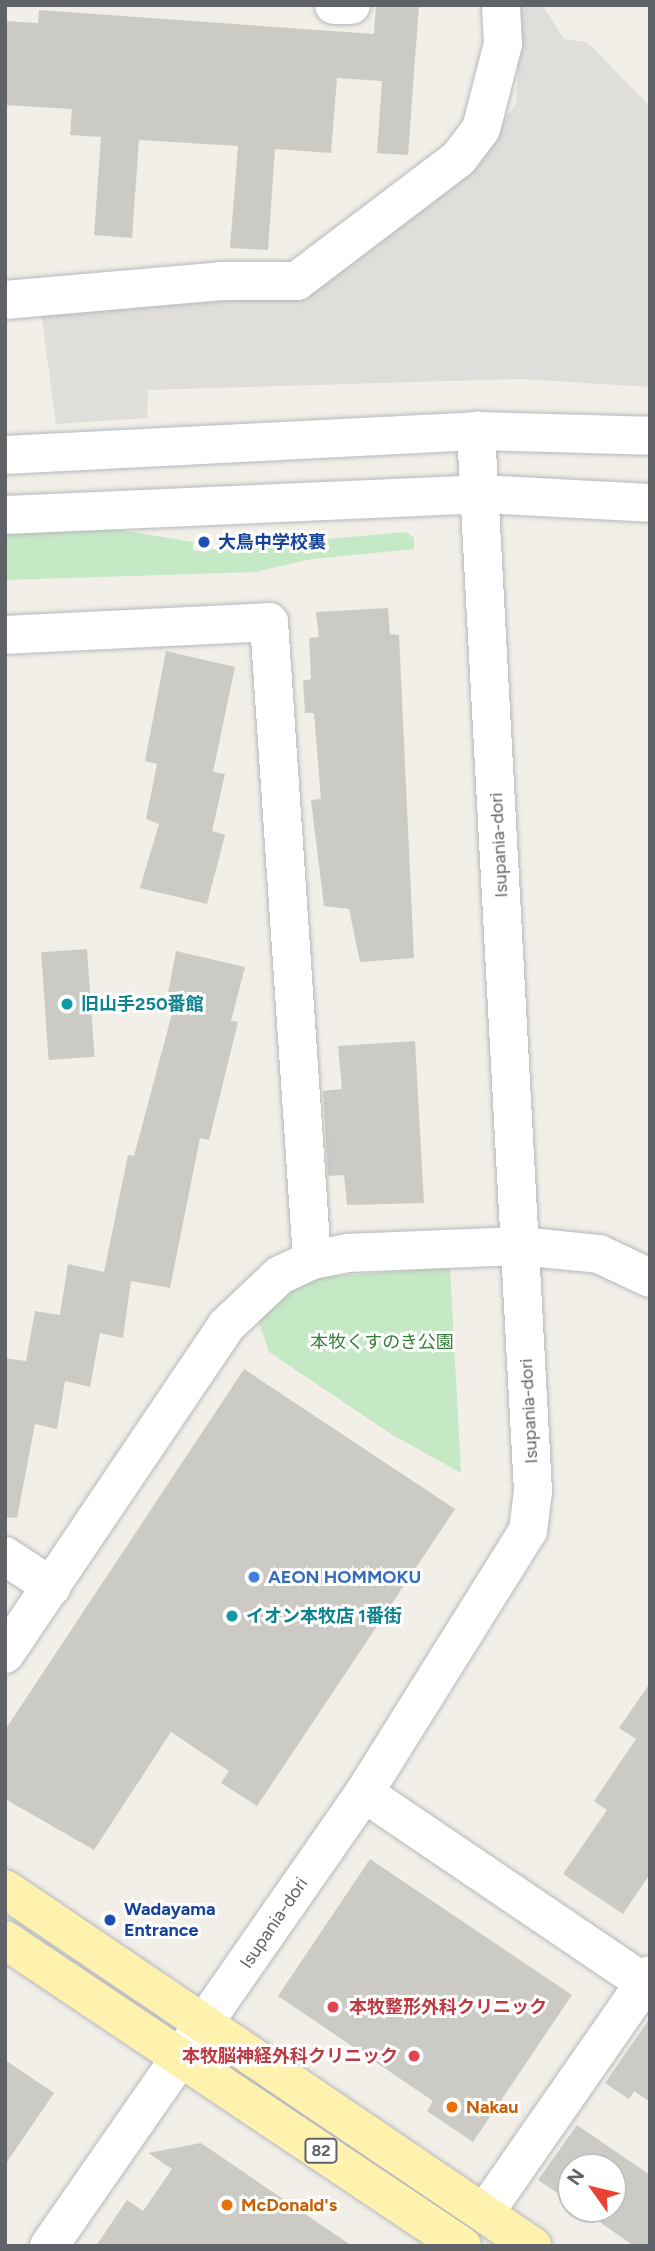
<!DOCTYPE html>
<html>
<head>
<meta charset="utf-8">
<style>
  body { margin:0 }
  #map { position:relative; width:655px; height:2251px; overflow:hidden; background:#f1efe8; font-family:Figtree,"Noto Sans JP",sans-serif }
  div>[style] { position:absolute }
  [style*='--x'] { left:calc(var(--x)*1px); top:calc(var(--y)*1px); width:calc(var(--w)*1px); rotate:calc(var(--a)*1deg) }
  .industrial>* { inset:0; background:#e0deda }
  .green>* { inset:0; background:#c5e8c5 }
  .building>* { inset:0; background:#cccac5; transform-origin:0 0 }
  .roads { filter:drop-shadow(0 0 2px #b5b8bc) drop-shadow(0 0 2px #b5b8bc) }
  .minor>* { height:38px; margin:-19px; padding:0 19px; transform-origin:19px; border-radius:19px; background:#fff }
  .major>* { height:38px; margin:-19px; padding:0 19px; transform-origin:19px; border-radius:19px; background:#fff2af }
  .dots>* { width:19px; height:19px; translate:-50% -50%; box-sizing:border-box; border:4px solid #fff; border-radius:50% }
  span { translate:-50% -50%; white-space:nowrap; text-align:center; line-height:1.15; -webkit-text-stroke:6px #fff; paint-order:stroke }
  .shield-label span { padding:2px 5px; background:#fff; border:2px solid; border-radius:5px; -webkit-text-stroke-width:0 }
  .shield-label { font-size:16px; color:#5f6368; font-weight:700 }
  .transit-label { font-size:18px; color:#164399; font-weight:700 }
  .left { translate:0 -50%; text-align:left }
  .street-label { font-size:18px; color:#5f6368 }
  .culture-label { font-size:18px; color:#0d838f; font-weight:700 }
  .park-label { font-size:18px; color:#348238 }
  .shop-label { font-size:18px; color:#366cbe; font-weight:700 }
  .health-label { font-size:18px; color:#be3a42; font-weight:700 }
  .right { translate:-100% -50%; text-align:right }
  .food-label { font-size:18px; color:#c56008; font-weight:700 }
  .frame { position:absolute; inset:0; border:7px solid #5f6368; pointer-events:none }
  .north { position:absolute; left:557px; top:2153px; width:70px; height:70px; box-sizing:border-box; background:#fff; border:2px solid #bfc1c3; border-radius:50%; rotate:304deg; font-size:19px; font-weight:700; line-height:28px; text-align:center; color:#5f6368 }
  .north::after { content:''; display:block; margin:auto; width:24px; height:32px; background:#ea4335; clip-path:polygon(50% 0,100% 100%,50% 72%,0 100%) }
</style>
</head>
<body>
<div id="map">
  <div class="industrial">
    <i style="clip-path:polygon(521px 5px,542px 5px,564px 39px,587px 42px,650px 106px,650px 387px,521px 379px,148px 390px,147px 418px,56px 424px,41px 312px,262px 299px,462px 174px,516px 104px)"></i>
  </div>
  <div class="green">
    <i style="clip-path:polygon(113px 529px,193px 542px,193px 551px,406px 532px,414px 538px,414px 549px,312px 559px,255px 572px,5px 580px,5px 534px)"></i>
    <i style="clip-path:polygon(450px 1267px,461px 1473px,391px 1434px,269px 1352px,257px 1317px,290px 1291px,324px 1277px)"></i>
  </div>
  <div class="building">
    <i style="clip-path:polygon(376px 5px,419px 5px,408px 155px,377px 153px,382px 81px,337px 78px,331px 153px,275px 149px,268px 250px,230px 248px,238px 146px,139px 140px,132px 238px,94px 235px,101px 137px,70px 135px,72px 109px,5px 105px,5px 21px,38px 23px,39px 10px,374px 34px)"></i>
    <i style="clip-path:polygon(388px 608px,390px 634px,399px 635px,414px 958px,360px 962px,349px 909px,324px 906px,311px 800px,321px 799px,314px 713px,305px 713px,303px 681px,311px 679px,309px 638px,319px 637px,316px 612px)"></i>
    <i style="clip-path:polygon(166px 651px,235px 667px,213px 772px,225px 774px,212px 831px,225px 835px,207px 904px,140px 888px,159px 824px,146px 819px,157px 764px,145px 761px)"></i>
    <i style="left:87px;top:949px;width:108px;height:46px;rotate:86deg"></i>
    <i style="clip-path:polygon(176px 951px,245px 967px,231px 1021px,238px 1022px,209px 1140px,200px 1138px,170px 1288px,131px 1281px,123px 1338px,100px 1333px,90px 1387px,65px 1381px,57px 1429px,35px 1424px,17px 1518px,5px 1517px,5px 1358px,26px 1361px,35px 1311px,60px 1315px,68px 1264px,104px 1272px,128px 1155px,134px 1156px,173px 1010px,165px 1009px)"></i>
    <i style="clip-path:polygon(415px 1041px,424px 1203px,347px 1205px,344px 1175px,328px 1176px,323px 1091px,342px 1089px,338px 1046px)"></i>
    <i style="clip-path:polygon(244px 1369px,455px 1509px,257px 1806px,221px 1783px,229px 1771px,171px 1732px,94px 1850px,5px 1799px,5px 1730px)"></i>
    <i style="clip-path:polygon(650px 1683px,650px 1874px,623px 1914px,563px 1874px,607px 1810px,594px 1801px,636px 1739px,619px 1728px)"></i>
    <i style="clip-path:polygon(370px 1859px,572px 1995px,473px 2142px,427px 2111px,433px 2101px,278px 1996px)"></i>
    <i style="clip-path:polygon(650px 2018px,650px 2102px,634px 2091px,629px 2099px,605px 2083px)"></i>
    <i style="clip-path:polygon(5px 2060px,54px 2093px,5px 2165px)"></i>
    <i style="clip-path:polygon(577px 2125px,650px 2175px,650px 2246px,634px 2246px,581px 2209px,613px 2209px,613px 2167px,571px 2167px,571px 2202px,538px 2180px)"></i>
    <i style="clip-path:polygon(201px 2143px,352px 2246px,96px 2246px,127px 2200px,143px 2211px,172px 2169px,148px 2153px)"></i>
  </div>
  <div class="roads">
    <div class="minor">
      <i style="--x:334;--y:5;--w:17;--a:0"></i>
      <i style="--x:5;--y:300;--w:217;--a:-5"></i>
      <i style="--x:221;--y:281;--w:76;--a:0"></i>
      <i style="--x:297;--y:281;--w:203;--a:-37.2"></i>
      <i style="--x:459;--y:158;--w:36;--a:-53"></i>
      <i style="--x:481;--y:129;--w:88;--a:-75.5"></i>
      <i style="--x:503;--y:44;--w:39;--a:-93"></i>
      <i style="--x:5;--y:455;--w:472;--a:-2.9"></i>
      <i style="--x:476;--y:431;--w:174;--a:1.6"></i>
      <i style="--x:5;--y:515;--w:475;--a:-2.5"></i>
      <i style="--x:480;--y:494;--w:170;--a:3"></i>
      <i style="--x:5;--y:635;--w:264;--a:-2.8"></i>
      <i style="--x:269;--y:622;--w:639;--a:86.14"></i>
      <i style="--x:5;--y:1556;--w:56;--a:33.4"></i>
      <i style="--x:5;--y:1654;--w:396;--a:-56"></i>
      <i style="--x:226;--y:1326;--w:74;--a:-43.4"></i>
      <i style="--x:280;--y:1275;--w:35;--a:-25"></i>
      <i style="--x:312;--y:1260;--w:36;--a:-11"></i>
      <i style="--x:347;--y:1253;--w:172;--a:-2.3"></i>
      <i style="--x:519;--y:1246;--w:80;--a:5.7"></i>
      <i style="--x:599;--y:1254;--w:56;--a:25.2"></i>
      <i style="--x:364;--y:1793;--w:346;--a:34.1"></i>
      <i style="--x:486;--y:2211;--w:287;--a:-55.2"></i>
      <i style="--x:49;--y:2246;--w:552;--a:-55.19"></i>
      <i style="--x:364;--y:1793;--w:309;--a:-58"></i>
      <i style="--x:528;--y:1531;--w:40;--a:-82.9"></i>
      <i style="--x:533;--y:1491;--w:1062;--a:-93.08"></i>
    </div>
    <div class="major">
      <i style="--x:5;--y:1889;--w:637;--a:34.11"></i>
      <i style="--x:5;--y:1940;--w:550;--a:33.81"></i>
    </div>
  </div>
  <div class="dots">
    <i style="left:204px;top:542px;background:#1a4fb4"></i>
    <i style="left:67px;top:1004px;background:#0f9aa8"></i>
    <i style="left:254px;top:1577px;background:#3f7fe0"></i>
    <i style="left:232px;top:1616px;background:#0f9aa8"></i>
    <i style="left:110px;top:1920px;background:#1a4fb4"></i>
    <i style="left:333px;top:2007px;background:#e0444e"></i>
    <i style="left:414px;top:2056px;background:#e0444e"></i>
    <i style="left:452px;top:2107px;background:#e8710a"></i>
    <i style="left:227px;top:2205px;background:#e8710a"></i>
  </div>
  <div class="shield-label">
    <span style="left:321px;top:2151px">82</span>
  </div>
  <div class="transit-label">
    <span class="left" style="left:218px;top:542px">大鳥中学校裏</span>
    <span class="left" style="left:124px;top:1920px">Wadayama<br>Entrance</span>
  </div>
  <div class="street-label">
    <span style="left:499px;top:845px;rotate:-93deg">Isupania-dori</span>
    <span style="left:529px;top:1411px;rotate:-93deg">Isupania-dori</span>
    <span style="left:274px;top:1923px;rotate:-56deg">Isupania-dori</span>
  </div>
  <div class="culture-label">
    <span class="left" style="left:81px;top:1004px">旧山手250番館</span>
    <span class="left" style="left:246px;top:1616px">イオン本牧店 1番街</span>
  </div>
  <div class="park-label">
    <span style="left:382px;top:1342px">本牧くすのき公園</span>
  </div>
  <div class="shop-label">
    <span class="left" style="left:268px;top:1577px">AEON HOMMOKU</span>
  </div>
  <div class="health-label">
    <span class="left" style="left:349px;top:2007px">本牧整形外科クリニック</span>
    <span class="right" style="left:398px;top:2056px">本牧脳神経外科クリニック</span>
  </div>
  <div class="food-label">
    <span class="left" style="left:466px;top:2107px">Nakau</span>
    <span class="left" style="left:241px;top:2205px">McDonald's</span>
  </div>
  <div class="frame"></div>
  <div class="north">N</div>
</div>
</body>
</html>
